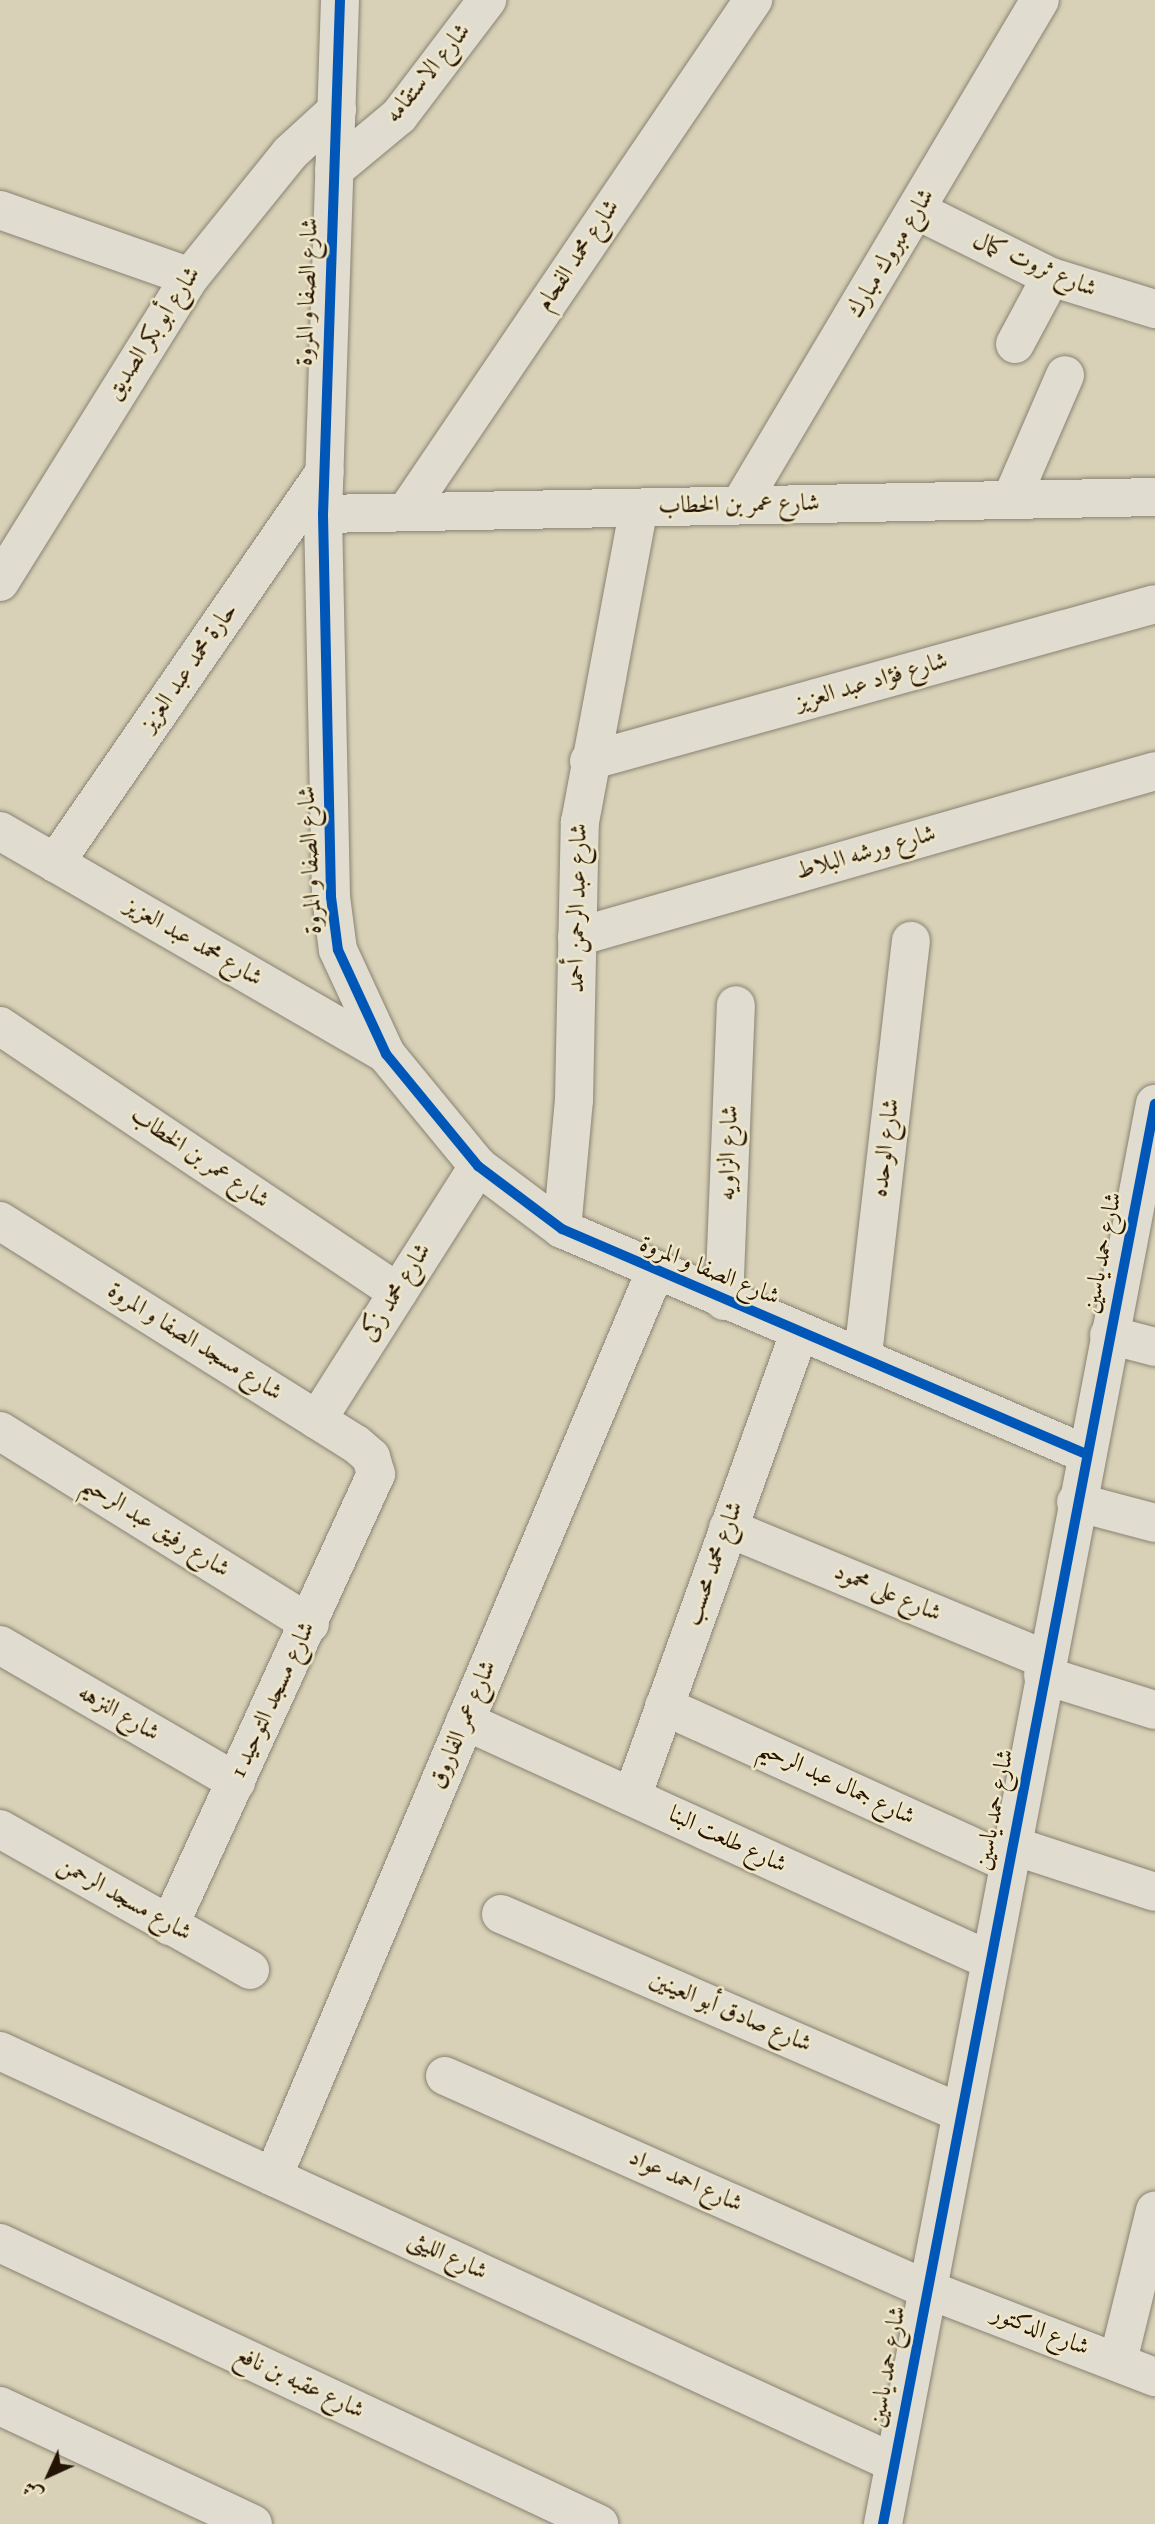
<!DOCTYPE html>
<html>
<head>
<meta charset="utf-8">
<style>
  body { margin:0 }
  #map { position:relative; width:1155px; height:2524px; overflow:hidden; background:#d8d1b7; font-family:"Sorts Mill Goudy",Amiri,serif }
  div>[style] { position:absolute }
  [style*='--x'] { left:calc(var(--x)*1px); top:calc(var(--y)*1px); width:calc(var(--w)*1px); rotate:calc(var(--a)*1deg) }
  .roads { filter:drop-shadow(0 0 2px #898272) drop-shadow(0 0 2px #898272) }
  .minor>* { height:38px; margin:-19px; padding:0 19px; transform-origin:19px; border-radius:19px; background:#e0ddd0 }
  .cycleway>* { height:10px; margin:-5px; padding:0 5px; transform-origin:5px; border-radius:5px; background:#0057b8 }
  span { translate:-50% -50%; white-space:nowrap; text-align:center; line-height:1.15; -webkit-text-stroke:5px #efe6c7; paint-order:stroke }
  .street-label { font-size:24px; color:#241405 }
  .north { position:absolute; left:14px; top:2440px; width:70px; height:70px; -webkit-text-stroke:5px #efe6c7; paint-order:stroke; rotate:225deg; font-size:19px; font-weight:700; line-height:28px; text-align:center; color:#241405 }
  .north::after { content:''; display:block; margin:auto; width:24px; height:32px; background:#241405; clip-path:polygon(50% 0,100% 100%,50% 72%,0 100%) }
</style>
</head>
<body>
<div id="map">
  <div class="roads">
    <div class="minor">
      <i style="--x:340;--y:0;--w:514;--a:91.89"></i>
      <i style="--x:323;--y:514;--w:383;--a:88.8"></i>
      <i style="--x:331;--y:897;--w:53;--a:82.5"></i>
      <i style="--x:338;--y:950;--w:115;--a:65.2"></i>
      <i style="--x:386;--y:1054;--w:145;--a:50.6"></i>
      <i style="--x:478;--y:1166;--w:105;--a:36.9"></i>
      <i style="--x:562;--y:1229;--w:570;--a:23.24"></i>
      <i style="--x:334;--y:170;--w:85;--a:-39.7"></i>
      <i style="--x:399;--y:116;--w:146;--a:-52.8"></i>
      <i style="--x:0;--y:210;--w:201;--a:19.4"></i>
      <i style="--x:918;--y:211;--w:148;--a:26.4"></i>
      <i style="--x:1051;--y:277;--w:109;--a:17.1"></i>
      <i style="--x:1015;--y:344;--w:76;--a:-61.8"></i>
      <i style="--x:1011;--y:500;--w:136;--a:-66.6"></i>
      <i style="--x:740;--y:505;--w:587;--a:-59.29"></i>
      <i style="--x:406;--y:512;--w:619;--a:-55.87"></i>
      <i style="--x:323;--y:514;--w:832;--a:-1.17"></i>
      <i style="--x:0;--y:582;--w:359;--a:-58.1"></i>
      <i style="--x:190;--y:277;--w:159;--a:-51.1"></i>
      <i style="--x:290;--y:153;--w:64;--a:-42.5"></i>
      <i style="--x:589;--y:761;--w:587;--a:-15.5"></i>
      <i style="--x:0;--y:831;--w:446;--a:30"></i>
      <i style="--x:55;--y:863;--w:475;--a:-55.4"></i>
      <i style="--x:577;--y:937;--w:601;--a:-16.02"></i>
      <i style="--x:0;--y:1026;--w:479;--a:33.8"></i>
      <i style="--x:0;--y:1221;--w:420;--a:32.1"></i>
      <i style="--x:356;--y:1444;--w:20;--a:41"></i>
      <i style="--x:371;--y:1457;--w:18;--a:74"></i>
      <i style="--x:376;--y:1474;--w:497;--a:114.6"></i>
      <i style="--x:562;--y:1229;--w:130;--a:-84.7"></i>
      <i style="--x:574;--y:1100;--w:278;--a:-88.8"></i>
      <i style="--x:580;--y:822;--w:319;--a:-79.4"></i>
      <i style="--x:724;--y:1301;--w:296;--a:-87.7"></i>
      <i style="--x:1109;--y:1335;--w:48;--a:14.6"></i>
      <i style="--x:863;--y:1355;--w:417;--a:-83.4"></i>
      <i style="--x:317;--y:1420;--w:301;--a:-57.6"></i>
      <i style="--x:0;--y:1431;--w:365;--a:31.9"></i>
      <i style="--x:1076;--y:1502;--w:82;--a:14.9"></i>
      <i style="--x:728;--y:1528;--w:344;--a:22.5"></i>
      <i style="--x:0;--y:1645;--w:273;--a:30.1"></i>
      <i style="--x:1043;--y:1675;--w:117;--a:17.4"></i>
      <i style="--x:664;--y:1706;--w:378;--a:24.5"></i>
      <i style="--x:465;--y:1721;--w:576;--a:24.52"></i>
      <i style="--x:632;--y:1797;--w:495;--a:-70.2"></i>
      <i style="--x:0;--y:1829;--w:287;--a:29.4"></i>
      <i style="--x:1011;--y:1845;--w:151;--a:18.1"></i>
      <i style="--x:501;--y:1914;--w:499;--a:23.4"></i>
      <i style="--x:0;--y:2051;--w:984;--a:24.74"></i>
      <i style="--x:445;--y:2076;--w:524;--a:23.87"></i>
      <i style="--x:924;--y:2288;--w:248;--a:21.1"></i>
      <i style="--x:273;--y:2177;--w:982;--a:-67.12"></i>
      <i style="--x:0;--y:2243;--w:662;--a:25.13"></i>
      <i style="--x:1118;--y:2361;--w:155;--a:-76.2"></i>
      <i style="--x:0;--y:2406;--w:279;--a:25"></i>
      <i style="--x:883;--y:2524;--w:1446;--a:-79.16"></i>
    </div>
  </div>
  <div class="cycleway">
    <i style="--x:340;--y:0;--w:514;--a:91.89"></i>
    <i style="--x:323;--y:514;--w:383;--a:88.8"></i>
    <i style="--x:331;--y:897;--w:53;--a:82.5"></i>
    <i style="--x:338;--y:950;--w:115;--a:65.2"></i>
    <i style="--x:386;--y:1054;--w:145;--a:50.6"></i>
    <i style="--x:478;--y:1166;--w:105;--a:36.9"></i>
    <i style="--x:562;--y:1229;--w:570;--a:23.24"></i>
    <i style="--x:883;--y:2524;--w:1446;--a:-79.16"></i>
  </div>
  <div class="street-label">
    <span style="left:429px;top:74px;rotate:-51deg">شارع الاستقامه</span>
    <span style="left:892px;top:254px;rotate:-59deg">شارع مبروك مبارك</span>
    <span style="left:579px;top:256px;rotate:-56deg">شارع محمد الفحام</span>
    <span style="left:1034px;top:266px;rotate:23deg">شارع ثروت كمال</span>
    <span style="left:309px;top:292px;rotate:-88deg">شارع الصفا و المروة</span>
    <span style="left:154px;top:334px;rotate:-57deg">شارع أبو بكر الصديق</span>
    <span style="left:739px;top:506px;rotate:-1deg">شارع عمر بن الخطاب</span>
    <span style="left:190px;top:668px;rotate:-55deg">حارة محمد عبد العزيز</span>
    <span style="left:872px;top:683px;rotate:-16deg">شارع فؤاد عبد العزيز</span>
    <span style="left:866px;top:854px;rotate:-16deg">شارع ورشه البلاط</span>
    <span style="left:312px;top:860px;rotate:-93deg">شارع الصفا و المروة</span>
    <span style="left:579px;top:908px;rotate:-89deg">شارع عبد الرحمن أحمد</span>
    <span style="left:193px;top:943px;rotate:30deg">شارع محمد عبد العزيز</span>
    <span style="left:887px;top:1148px;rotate:-83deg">شارع الوحده</span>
    <span style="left:730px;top:1153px;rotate:-88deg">شارع الزاويه</span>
    <span style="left:199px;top:1159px;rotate:34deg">شارع عمر بن الخطاب</span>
    <span style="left:1104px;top:1253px;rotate:-79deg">شارع حمد ياسين</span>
    <span style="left:709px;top:1272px;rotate:22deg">شارع الصفا و المروة</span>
    <span style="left:397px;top:1293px;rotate:-58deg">شارع محمد زكى</span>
    <span style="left:194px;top:1343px;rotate:32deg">شارع مسجد الصفا و المروة</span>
    <span style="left:155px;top:1528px;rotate:32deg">شارع رفيق عبد الرحيم</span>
    <span style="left:715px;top:1564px;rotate:-70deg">شارع محمد محسب</span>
    <span style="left:887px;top:1594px;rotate:23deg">شارع على محمود</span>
    <span style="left:274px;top:1700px;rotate:-65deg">شارع مسجد التوحيد 1</span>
    <span style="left:118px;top:1714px;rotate:30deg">شارع النزهه</span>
    <span style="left:464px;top:1725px;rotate:-67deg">شارع عمر الفاروق</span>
    <span style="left:836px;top:1784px;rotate:25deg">شارع جمال عبد الرحيم</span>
    <span style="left:996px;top:1810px;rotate:-79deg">شارع حمد ياسين</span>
    <span style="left:727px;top:1841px;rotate:25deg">شارع طلعت البنا</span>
    <span style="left:124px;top:1900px;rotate:29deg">شارع مسجد الرحمن</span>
    <span style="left:730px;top:2013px;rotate:23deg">شارع صادق أبو العينين</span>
    <span style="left:685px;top:2182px;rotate:24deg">شارع احمد عواد</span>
    <span style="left:447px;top:2257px;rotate:25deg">شارع الليثى</span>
    <span style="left:1040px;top:2332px;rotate:21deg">شارع الدكتور</span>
    <span style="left:889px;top:2367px;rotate:-80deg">شارع حمد ياسين</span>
    <span style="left:299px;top:2384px;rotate:25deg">شارع عقبه بن نافع</span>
  </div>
  <div class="north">ش</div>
</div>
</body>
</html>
